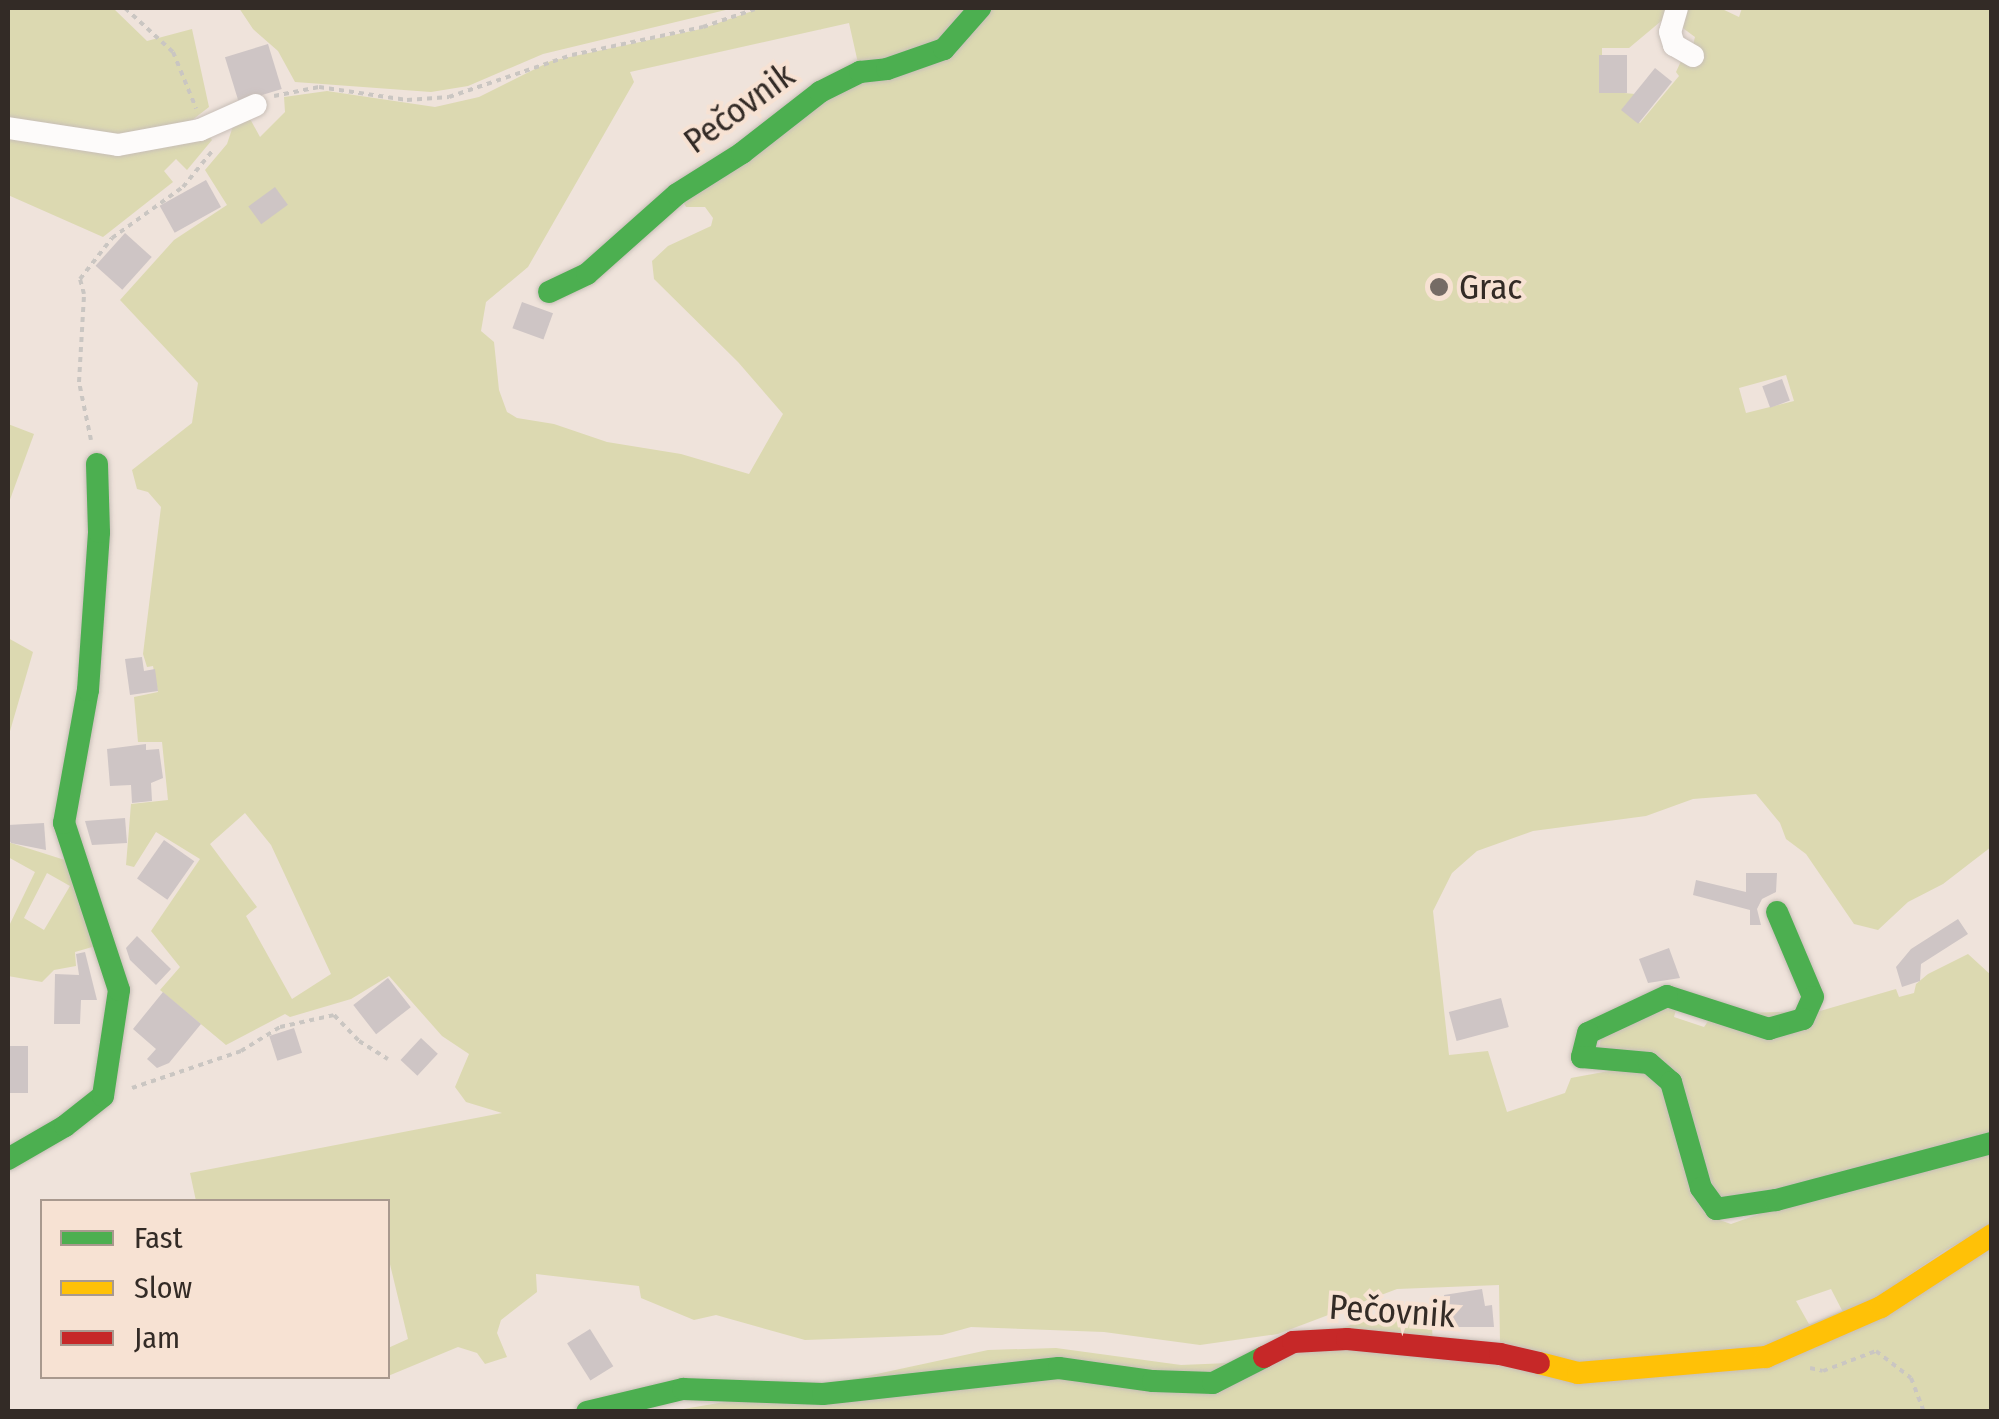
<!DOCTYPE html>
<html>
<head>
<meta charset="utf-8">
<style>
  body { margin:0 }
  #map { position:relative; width:1999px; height:1419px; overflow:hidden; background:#efe3db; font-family:"Fira Sans Condensed",sans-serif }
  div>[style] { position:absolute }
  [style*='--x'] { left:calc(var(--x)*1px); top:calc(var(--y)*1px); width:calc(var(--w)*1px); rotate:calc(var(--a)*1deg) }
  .green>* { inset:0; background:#dcd9b1 }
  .building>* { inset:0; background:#cec5c5; transform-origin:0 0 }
  .path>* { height:4px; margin-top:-2px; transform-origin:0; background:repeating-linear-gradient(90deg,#cac6c2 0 5px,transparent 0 10px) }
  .roads { filter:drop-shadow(0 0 2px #c7beb7) drop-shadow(0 0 2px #c7beb7) }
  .street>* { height:22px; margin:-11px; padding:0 11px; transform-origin:11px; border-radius:11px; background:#fdfbfa }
  .fast>* { height:22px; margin:-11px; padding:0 11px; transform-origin:11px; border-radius:11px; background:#4caf50 }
  .slow>* { height:22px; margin:-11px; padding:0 11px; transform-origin:11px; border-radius:11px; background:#ffc107 }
  .jam>* { height:22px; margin:-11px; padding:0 11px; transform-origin:11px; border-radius:11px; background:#c62828 }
  .dots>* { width:28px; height:28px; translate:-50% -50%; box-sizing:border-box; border:5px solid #f7e2d3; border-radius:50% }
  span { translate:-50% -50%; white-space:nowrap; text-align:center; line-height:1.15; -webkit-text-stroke:8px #f7e2d3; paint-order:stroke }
  .street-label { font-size:35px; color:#332b26 }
  .poi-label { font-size:35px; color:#332b26 }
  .left { translate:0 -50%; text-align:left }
  .frame { position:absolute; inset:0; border:10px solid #332b26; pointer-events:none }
  .legend { position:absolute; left:40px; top:1199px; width:350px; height:180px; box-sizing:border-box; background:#f7e2d3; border:2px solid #a9998e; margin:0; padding:12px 18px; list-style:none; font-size:30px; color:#332b26 }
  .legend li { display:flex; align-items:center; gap:20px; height:50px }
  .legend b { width:50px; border:2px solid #a9998e }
</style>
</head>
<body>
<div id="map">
  <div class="green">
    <i style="clip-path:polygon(8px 8px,113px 8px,147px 41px,192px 29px,209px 107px,182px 128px,124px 139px,8px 122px)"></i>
    <i style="clip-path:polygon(239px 8px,734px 8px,543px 54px,468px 86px,431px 92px,295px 82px,278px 51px,253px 29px)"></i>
    <i style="clip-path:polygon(evenodd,761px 8px,975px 8px,956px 33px,909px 55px,858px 63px,849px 23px,630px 72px,634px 82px,528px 267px,486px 302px,481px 331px,494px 342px,499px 390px,507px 412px,517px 418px,554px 424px,607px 442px,681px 454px,749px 474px,783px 414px,738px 362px,654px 279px,652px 261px,668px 246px,711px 226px,713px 218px,705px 207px,686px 207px,680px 196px,838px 84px,884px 68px,932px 59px,956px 45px,977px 26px,987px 8px,1669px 8px,1666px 17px,1629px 48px,1602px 48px,1602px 91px,1635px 94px,1623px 108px,1640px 123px,1679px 76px,1676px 72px,1687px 48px,1692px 49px,1695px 37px,1676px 23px,1680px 8px,1720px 8px,1739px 17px,1742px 8px,1991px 8px,1991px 847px,1943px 884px,1908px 902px,1878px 930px,1854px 924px,1806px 854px,1786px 839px,1780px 823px,1756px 794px,1693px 799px,1646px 816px,1533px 831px,1477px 851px,1452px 873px,1433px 911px,1449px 1055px,1488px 1051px,1507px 1112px,1565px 1093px,1571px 1078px,1636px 1066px,1662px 1080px,1674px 1104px,1698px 1202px,1711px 1217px,1731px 1224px,1853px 1181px,1991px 1152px,1991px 1226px,1946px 1250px,1846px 1318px,1831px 1289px,1796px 1301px,1814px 1333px,1760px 1347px,1648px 1362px,1582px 1366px,1500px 1343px,1499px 1285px,1397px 1289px,1278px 1334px,1200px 1345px,1104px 1332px,971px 1327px,942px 1335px,805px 1340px,716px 1315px,694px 1320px,641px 1298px,639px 1286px,536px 1274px,537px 1292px,501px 1320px,497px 1333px,507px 1357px,485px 1364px,477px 1353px,458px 1347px,388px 1376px,388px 1348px,408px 1339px,388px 1256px,388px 1202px,196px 1201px,190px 1173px,502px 1113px,466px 1102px,455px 1087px,469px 1054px,442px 1036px,389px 976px,351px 999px,290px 1017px,285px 1014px,226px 1045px,160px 990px,180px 967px,151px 931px,200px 859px,156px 832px,134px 867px,126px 865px,131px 804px,168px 800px,162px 742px,138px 742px,134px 697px,158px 692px,153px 666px,147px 667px,143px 654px,161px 507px,148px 492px,137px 489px,132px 470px,192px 423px,198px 383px,120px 300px,174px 240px,227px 205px,205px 170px,227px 144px,235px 120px,249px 117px,260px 137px,285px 112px,284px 97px,327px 91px,435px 107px,479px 97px,551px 61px,701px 29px,761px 8px,1786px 375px,1794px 401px,1746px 413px,1739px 388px,1786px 375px,761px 8px,245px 813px,271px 845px,331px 974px,292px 999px,246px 916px,257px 907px,210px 844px,245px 813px)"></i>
    <i style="clip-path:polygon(8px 133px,73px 146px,207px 133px,212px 140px,187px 170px,176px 159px,164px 171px,173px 182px,103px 237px,8px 195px)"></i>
    <i style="clip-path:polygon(8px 424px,34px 434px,8px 505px)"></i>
    <i style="clip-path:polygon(8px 638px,33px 652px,8px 738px)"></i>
    <i style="clip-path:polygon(evenodd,8px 842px,68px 861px,99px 945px,75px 952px,76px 966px,54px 970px,42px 982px,8px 976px,8px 928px,35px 872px,8px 857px,8px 842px,47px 873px,70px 886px,44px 930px,24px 918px,47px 873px)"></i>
    <i style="clip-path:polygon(1968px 954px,1991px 975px,1991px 1139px,1719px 1202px,1670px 1072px,1599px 1056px,1601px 1033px,1678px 1003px,1674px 1017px,1704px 1027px,1713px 1014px,1820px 1011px,1896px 989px,1899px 997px,1914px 993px,1916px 984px,1928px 974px)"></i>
    <i style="clip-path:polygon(1991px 1249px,1991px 1411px,666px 1412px,835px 1383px,988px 1350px,1056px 1348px,1181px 1365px,1229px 1363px,1282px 1350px,1394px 1309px,1419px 1308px,1432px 1326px,1433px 1349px,1690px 1374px)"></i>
  </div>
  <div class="building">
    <i style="left:268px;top:44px;width:47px;height:45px;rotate:73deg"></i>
    <i style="left:1599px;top:55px;width:28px;height:38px"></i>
    <i style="left:1655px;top:68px;width:22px;height:54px;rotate:39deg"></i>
    <i style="left:206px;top:180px;width:31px;height:53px;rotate:61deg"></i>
    <i style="left:275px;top:187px;width:22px;height:33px;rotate:54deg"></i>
    <i style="left:125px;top:233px;width:36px;height:44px;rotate:42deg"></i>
    <i style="left:522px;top:302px;width:33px;height:28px;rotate:20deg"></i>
    <i style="left:1782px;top:379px;width:23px;height:21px;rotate:70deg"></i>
    <i style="clip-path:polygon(142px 657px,144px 671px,155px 669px,158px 691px,130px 695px,125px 659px)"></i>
    <i style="clip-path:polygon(146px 744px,146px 750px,159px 749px,163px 778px,151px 783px,152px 801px,132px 803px,131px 785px,110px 786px,107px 749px)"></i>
    <i style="clip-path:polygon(125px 818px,127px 843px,92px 845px,85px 821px)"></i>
    <i style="clip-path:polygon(44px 823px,46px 850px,11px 843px,8px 838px,8px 825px)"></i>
    <i style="left:164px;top:840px;width:37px;height:47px;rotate:35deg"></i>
    <i style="clip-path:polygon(1746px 873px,1777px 873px,1776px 892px,1762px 899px,1757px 909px,1761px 925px,1750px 925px,1750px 910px,1693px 895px,1696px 880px,1746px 892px)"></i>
    <i style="clip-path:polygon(1958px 919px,1968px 934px,1921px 964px,1920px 981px,1902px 987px,1896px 967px,1911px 949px)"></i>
    <i style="clip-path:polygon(137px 936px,171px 969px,156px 985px,130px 960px,126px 948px)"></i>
    <i style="clip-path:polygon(1669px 948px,1680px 978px,1648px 983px,1639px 959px)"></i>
    <i style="clip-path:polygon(85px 952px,97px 1000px,81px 1000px,80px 1024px,54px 1024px,55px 974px,79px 975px,76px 954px)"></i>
    <i style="left:388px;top:978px;width:37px;height:44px;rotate:52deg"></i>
    <i style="clip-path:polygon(163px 992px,201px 1024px,169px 1063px,157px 1068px,147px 1059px,156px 1049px,133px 1029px)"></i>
    <i style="left:1501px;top:998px;width:30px;height:54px;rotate:75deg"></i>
    <i style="left:294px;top:1028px;width:26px;height:26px;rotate:72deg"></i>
    <i style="left:421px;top:1038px;width:23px;height:30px;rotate:43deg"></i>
    <i style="left:8px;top:1046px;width:20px;height:47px"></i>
    <i style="clip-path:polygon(1482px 1289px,1485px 1306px,1492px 1305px,1494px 1327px,1449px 1327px,1444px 1295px)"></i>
    <i style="left:590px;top:1329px;width:44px;height:27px;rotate:58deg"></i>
  </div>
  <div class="path">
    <i style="--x:125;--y:8;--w:65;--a:42.5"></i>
    <i style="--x:173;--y:52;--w:61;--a:67.7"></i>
    <i style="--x:274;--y:96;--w:46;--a:-11.3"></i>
    <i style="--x:319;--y:87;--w:89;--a:8.4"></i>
    <i style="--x:407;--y:100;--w:42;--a:-4.1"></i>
    <i style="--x:449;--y:97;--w:130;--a:-18.9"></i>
    <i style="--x:572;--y:55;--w:134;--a:-12.1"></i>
    <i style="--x:703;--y:27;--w:58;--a:-19.1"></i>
    <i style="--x:91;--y:440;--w:59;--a:-101.7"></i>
    <i style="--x:79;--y:382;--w:88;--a:-86.7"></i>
    <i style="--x:84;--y:294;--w:16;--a:-105"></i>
    <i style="--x:80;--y:279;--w:52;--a:-52"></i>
    <i style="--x:112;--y:238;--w:87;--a:-35.7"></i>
    <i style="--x:183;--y:187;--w:48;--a:-51"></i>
    <i style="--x:132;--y:1088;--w:115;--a:-18.7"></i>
    <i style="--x:241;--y:1051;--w:46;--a:-31.6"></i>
    <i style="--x:280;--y:1027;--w:55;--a:-12.5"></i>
    <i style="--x:334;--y:1015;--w:36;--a:46"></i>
    <i style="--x:359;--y:1041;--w:34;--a:32"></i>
    <i style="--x:1810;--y:1368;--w:13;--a:13"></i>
    <i style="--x:1823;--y:1371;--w:57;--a:-20.7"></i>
    <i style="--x:1876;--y:1351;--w:44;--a:37.6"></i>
    <i style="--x:1911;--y:1378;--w:36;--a:69"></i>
  </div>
  <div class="roads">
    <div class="street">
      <i style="--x:1677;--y:8;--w:25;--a:106"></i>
      <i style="--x:1670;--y:32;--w:14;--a:73"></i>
      <i style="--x:1674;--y:45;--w:22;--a:30"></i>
      <i style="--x:8;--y:128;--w:111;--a:8.8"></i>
      <i style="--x:118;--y:145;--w:83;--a:-10.4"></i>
      <i style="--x:200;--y:130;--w:61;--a:-24.1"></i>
    </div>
    <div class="fast">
      <i style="--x:549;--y:292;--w:42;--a:-25.3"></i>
      <i style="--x:587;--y:274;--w:120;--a:-41.6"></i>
      <i style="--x:677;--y:194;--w:77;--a:-32.2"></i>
      <i style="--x:742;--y:153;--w:99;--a:-38"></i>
      <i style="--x:820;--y:92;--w:45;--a:-26.6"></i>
      <i style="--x:860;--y:72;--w:27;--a:-6"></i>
      <i style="--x:887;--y:69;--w:60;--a:-19.3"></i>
      <i style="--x:944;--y:49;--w:55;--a:-48.7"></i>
      <i style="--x:1777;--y:912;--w:92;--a:67"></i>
      <i style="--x:1813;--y:997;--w:24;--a:114"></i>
      <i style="--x:1803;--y:1019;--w:35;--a:164"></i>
      <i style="--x:1769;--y:1029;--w:107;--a:-162.1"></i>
      <i style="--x:1667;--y:996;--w:87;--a:154.9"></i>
      <i style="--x:1588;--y:1033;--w:25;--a:104"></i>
      <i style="--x:1582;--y:1057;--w:67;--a:5.1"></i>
      <i style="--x:1649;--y:1063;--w:29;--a:41"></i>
      <i style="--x:1671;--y:1082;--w:110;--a:74.2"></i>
      <i style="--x:1701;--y:1188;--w:26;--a:54"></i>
      <i style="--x:1716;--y:1209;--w:61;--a:-8.5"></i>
      <i style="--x:1776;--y:1200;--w:223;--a:-14.8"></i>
      <i style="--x:8;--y:1159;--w:66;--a:-30.1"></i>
      <i style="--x:65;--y:1126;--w:48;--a:-38.3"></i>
      <i style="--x:103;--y:1096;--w:107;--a:-81.4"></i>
      <i style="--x:119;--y:990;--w:176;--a:-108.2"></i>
      <i style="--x:64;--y:823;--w:135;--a:-79.8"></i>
      <i style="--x:88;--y:690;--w:158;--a:-86"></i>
      <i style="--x:99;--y:532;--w:68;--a:-91.7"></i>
      <i style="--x:587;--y:1412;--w:99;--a:-13.5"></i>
      <i style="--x:683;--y:1389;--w:140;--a:2"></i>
      <i style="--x:823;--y:1394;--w:237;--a:-6.3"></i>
      <i style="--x:1059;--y:1368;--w:95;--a:7.9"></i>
      <i style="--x:1153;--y:1381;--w:60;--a:1.9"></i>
      <i style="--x:1213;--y:1383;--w:57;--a:-27"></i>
    </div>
    <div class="slow">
      <i style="--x:1539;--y:1363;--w:40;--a:14.4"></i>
      <i style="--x:1578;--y:1373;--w:189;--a:-4.9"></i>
      <i style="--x:1766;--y:1357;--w:125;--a:-23.5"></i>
      <i style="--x:1881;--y:1307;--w:132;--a:-33"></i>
    </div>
    <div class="jam">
      <i style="--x:1264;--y:1357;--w:33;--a:-27"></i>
      <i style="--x:1293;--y:1342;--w:54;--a:-3.2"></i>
      <i style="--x:1347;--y:1339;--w:154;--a:5.6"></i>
      <i style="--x:1500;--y:1354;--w:40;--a:13"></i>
    </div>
  </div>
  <div class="dots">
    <i style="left:1439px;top:287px;background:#756b65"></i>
  </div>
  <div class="street-label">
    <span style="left:739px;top:108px;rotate:-36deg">Pečovnik</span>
    <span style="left:1392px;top:1311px;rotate:4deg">Pečovnik</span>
  </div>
  <div class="poi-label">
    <span class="left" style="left:1459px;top:287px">Grac</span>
  </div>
  <div class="frame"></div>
  <ul class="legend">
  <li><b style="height:12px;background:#4caf50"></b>Fast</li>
  <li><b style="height:12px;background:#ffc107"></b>Slow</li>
  <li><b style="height:12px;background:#c62828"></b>Jam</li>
  </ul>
</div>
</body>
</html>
